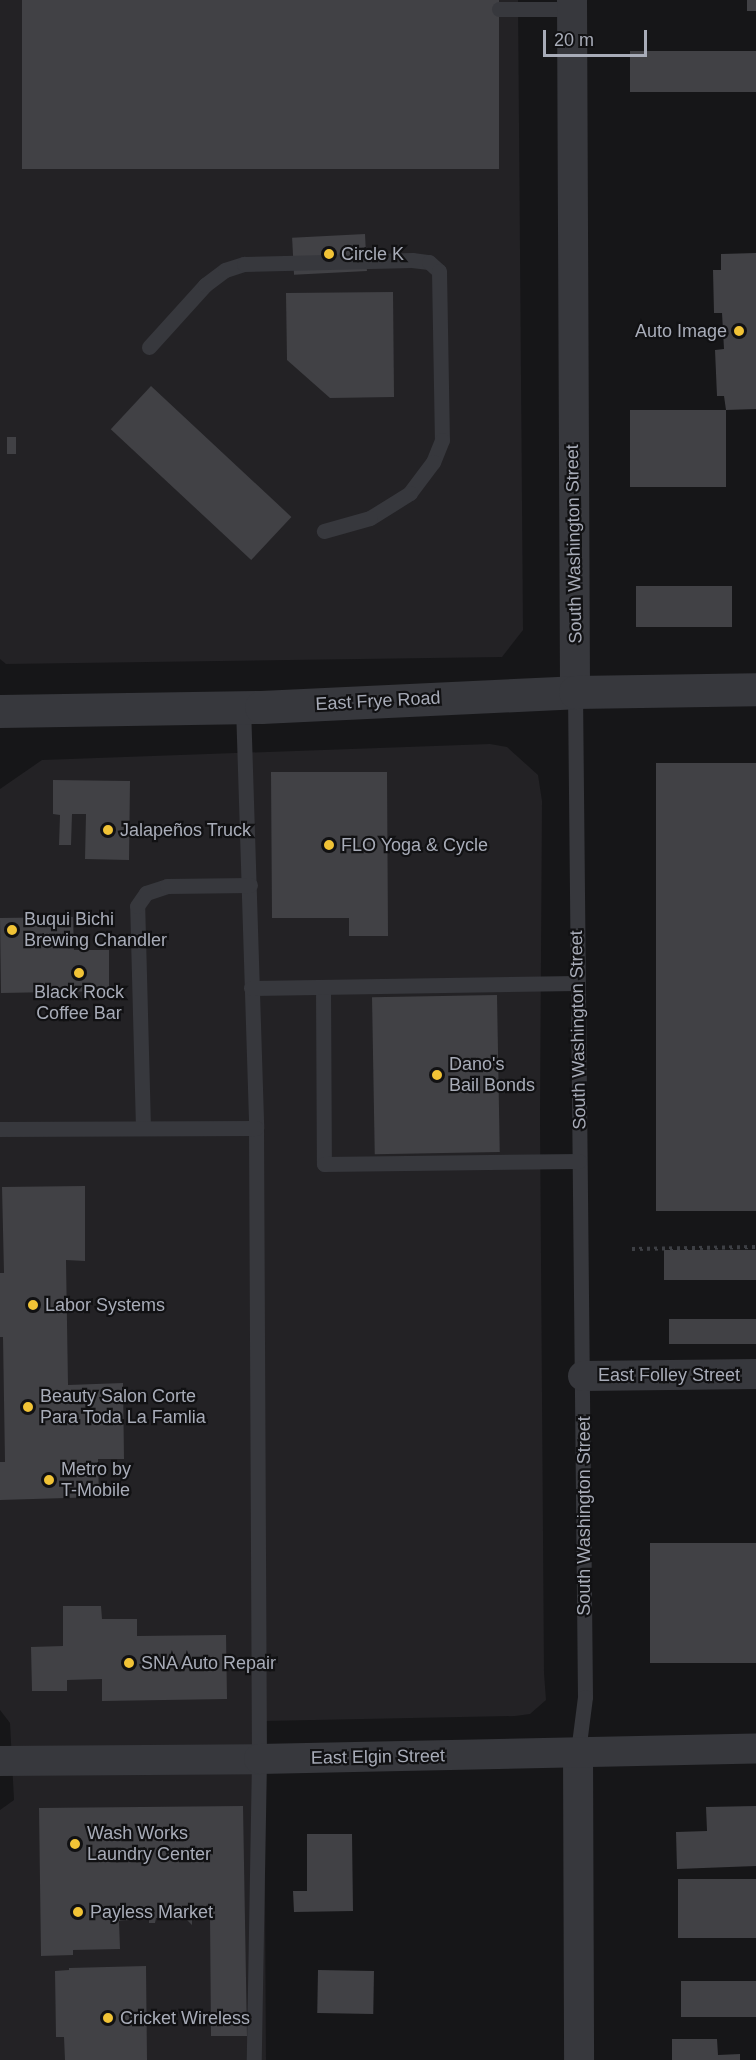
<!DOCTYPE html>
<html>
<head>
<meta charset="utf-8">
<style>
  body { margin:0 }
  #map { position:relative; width:756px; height:2060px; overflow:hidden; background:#161618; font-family:Helvetica,sans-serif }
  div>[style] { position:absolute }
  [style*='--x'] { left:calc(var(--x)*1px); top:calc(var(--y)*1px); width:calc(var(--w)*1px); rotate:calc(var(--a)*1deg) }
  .built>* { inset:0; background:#232225 }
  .building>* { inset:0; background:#414145; transform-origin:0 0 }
  .path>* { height:4px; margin-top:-2px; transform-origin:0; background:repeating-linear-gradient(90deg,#3d3f44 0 3px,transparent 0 7.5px) }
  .service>* { height:15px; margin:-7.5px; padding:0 7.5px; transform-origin:7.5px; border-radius:7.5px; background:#37383d }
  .minor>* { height:30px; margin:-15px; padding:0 15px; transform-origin:15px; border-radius:15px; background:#37383d }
  .tertiary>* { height:33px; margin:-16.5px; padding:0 16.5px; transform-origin:16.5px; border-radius:16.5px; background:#37383d }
  .dots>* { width:16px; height:16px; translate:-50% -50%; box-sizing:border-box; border:3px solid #111113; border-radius:50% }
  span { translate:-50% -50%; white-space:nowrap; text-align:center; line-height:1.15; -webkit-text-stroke:4.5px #111113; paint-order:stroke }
  .poi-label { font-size:18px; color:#a8acb8 }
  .left { translate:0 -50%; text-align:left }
  .right { translate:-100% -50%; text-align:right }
  .street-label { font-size:18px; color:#a8acb8 }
  .scale { position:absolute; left:543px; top:30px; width:104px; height:27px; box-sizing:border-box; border:3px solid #a8acb8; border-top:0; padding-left:8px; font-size:18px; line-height:21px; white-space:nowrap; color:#a8acb8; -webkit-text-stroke:4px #111113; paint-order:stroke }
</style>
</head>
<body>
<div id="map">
  <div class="built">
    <i style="clip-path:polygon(0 0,518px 0,523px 630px,502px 657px,6px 664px,0 659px)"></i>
    <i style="clip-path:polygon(490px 744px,507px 747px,538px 775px,542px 801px,540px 1118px,544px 1673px,546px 1700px,530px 1714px,515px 1716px,264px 1721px,266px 2060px,0 2060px,0 1810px,14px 1800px,10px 1723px,0 1710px,0 789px,42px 760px)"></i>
  </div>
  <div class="building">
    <i style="left:22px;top:0;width:477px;height:169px"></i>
    <i style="left:747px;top:0;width:9px;height:11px"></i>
    <i style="left:756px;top:51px;width:41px;height:126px;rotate:90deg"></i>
    <i style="left:365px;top:234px;width:37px;height:73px;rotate:87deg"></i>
    <i style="clip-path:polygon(756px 253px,756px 409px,726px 410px,724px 396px,717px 396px,715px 350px,724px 349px,722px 313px,714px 313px,713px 270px,721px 270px,721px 254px)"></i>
    <i style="clip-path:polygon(393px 292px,394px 397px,330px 398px,287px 360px,286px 293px)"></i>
    <i style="left:151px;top:386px;width:192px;height:59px;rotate:43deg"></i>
    <i style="left:630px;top:410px;width:96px;height:77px"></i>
    <i style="left:16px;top:437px;width:17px;height:9px;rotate:90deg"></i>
    <i style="left:636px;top:586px;width:96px;height:41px"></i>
    <i style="left:756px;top:763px;width:448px;height:100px;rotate:90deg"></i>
    <i style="clip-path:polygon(271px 772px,387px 772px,388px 936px,349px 936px,349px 918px,272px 918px)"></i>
    <i style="clip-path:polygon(53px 780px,130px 781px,129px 860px,85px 859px,86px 814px,72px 814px,71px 845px,59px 845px,60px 815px,53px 814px)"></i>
    <i style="clip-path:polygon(73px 917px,74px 950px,109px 950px,109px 991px,1px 993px,0 918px)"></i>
    <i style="left:497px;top:995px;width:157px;height:125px;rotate:89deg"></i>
    <i style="clip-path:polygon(85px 1186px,85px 1261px,66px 1260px,68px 1385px,123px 1383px,124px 1459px,98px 1459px,99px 1497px,0 1500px,0 1462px,5px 1462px,3px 1337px,0 1337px,0 1273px,4px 1273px,2px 1187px)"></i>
    <i style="left:664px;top:1250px;width:92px;height:30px"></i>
    <i style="left:756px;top:1319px;width:25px;height:87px;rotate:90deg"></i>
    <i style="left:756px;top:1543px;width:120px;height:106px;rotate:90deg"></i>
    <i style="clip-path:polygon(63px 1606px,101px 1606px,102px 1619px,137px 1619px,137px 1636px,226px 1635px,227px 1699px,102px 1701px,102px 1679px,67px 1680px,67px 1691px,32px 1691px,31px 1647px,63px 1646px)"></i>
    <i style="clip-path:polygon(243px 1806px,247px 2036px,211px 2036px,210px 1916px,192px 1917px,192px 1925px,184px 1917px,156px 1918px,155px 1923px,149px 1923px,149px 1918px,119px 1921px,120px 1949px,73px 1950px,73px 1955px,41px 1956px,39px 1808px)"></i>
    <i style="clip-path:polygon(756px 1806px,756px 1866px,677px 1869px,676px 1832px,707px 1831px,706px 1807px)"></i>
    <i style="clip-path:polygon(307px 1834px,352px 1834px,353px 1911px,294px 1912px,293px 1891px,307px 1891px)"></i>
    <i style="left:756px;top:1879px;width:59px;height:78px;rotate:90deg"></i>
    <i style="clip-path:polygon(146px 1966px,147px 2060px,65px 2060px,64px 2037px,56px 2037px,55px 1971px,69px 1970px,69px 1968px)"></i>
    <i style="left:318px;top:1970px;width:56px;height:43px;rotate:1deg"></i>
    <i style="left:681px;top:1981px;width:75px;height:36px"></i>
    <i style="clip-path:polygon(672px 2039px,717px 2039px,718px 2055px,740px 2054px,740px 2060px,672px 2060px)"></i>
  </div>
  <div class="path">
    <i style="--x:632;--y:1249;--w:124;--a:-0.9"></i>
  </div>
  <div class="service">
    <i style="--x:499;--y:9;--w:73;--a:0"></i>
    <i style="--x:149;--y:347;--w:84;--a:-47.9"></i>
    <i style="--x:205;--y:285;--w:25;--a:-37"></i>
    <i style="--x:225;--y:270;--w:20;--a:-18"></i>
    <i style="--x:244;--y:264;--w:168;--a:-1.4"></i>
    <i style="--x:412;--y:260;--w:17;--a:7"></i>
    <i style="--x:429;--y:262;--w:13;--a:42"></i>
    <i style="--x:439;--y:271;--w:169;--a:89"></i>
    <i style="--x:442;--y:440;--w:24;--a:112"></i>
    <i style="--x:433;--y:462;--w:39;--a:127"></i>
    <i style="--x:410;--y:493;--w:47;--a:148"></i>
    <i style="--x:370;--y:518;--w:48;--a:164.2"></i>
    <i style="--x:575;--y:692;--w:1005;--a:89.43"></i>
    <i style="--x:585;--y:1697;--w:55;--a:97.3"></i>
    <i style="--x:243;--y:706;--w:422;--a:88.2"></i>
    <i style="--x:256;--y:1128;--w:631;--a:89.73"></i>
    <i style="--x:259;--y:1759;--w:301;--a:91"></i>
    <i style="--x:323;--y:987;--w:177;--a:89.7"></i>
    <i style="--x:324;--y:1164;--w:255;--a:-0.7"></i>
    <i style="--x:251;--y:988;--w:326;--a:-0.9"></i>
    <i style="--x:143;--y:1128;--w:222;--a:-91.5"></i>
    <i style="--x:137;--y:906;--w:16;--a:-55"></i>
    <i style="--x:146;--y:893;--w:22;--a:-18"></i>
    <i style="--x:167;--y:886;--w:83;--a:-0.7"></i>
    <i style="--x:0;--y:1129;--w:256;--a:-0.2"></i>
  </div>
  <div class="minor">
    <i style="--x:572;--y:0;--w:692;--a:89.75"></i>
    <i style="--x:583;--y:1376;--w:173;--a:-0.7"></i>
    <i style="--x:578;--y:1752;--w:308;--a:89.8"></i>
    <i style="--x:0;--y:1761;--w:259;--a:-0.4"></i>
    <i style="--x:259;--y:1759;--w:497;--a:-1.2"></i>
  </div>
  <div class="tertiary">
    <i style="--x:0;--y:711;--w:261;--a:-0.9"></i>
    <i style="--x:261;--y:707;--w:314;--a:-2.7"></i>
    <i style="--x:575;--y:692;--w:181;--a:-0.9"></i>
  </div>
  <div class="dots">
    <i style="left:329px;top:254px;background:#f1c336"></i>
    <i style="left:739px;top:331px;background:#f1c336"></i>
    <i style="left:108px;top:830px;background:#f1c336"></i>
    <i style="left:329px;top:845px;background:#f1c336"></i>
    <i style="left:12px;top:930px;background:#f1c336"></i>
    <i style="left:79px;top:973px;background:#f1c336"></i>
    <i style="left:437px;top:1075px;background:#f1c336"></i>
    <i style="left:33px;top:1305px;background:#f1c336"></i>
    <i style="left:28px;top:1407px;background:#f1c336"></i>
    <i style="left:49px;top:1480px;background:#f1c336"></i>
    <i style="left:129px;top:1663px;background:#f1c336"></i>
    <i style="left:75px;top:1844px;background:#f1c336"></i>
    <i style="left:78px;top:1912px;background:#f1c336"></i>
    <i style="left:108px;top:2018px;background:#f1c336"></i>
  </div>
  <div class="poi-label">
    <span class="left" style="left:341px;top:254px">Circle K</span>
    <span class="right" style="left:727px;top:331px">Auto Image</span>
    <span class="left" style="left:120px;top:830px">Jalapeños Truck</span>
    <span class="left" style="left:341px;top:845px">FLO Yoga &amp; Cycle</span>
    <span class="left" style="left:24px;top:930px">Buqui Bichi<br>Brewing Chandler</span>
    <span style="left:79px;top:1003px">Black Rock<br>Coffee Bar</span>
    <span class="left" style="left:449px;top:1075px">Dano's<br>Bail Bonds</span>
    <span class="left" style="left:45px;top:1305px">Labor Systems</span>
    <span class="left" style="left:40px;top:1407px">Beauty Salon Corte<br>Para Toda La Famlia</span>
    <span class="left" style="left:61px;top:1480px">Metro by<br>T-Mobile</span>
    <span class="left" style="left:141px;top:1663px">SNA Auto Repair</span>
    <span class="left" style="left:87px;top:1844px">Wash Works<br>Laundry Center</span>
    <span class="left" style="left:90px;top:1912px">Payless Market</span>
    <span class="left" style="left:120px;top:2018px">Cricket Wireless</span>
  </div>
  <div class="street-label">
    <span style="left:574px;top:544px;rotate:-91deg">South Washington Street</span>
    <span style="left:378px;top:701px;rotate:-3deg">East Frye Road</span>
    <span style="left:578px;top:1030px;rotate:-91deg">South Washington Street</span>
    <span style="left:669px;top:1375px">East Folley Street</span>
    <span style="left:584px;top:1516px;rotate:-90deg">South Washington Street</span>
    <span style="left:378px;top:1757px;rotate:-1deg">East Elgin Street</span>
  </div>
  <div class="scale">20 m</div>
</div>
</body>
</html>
